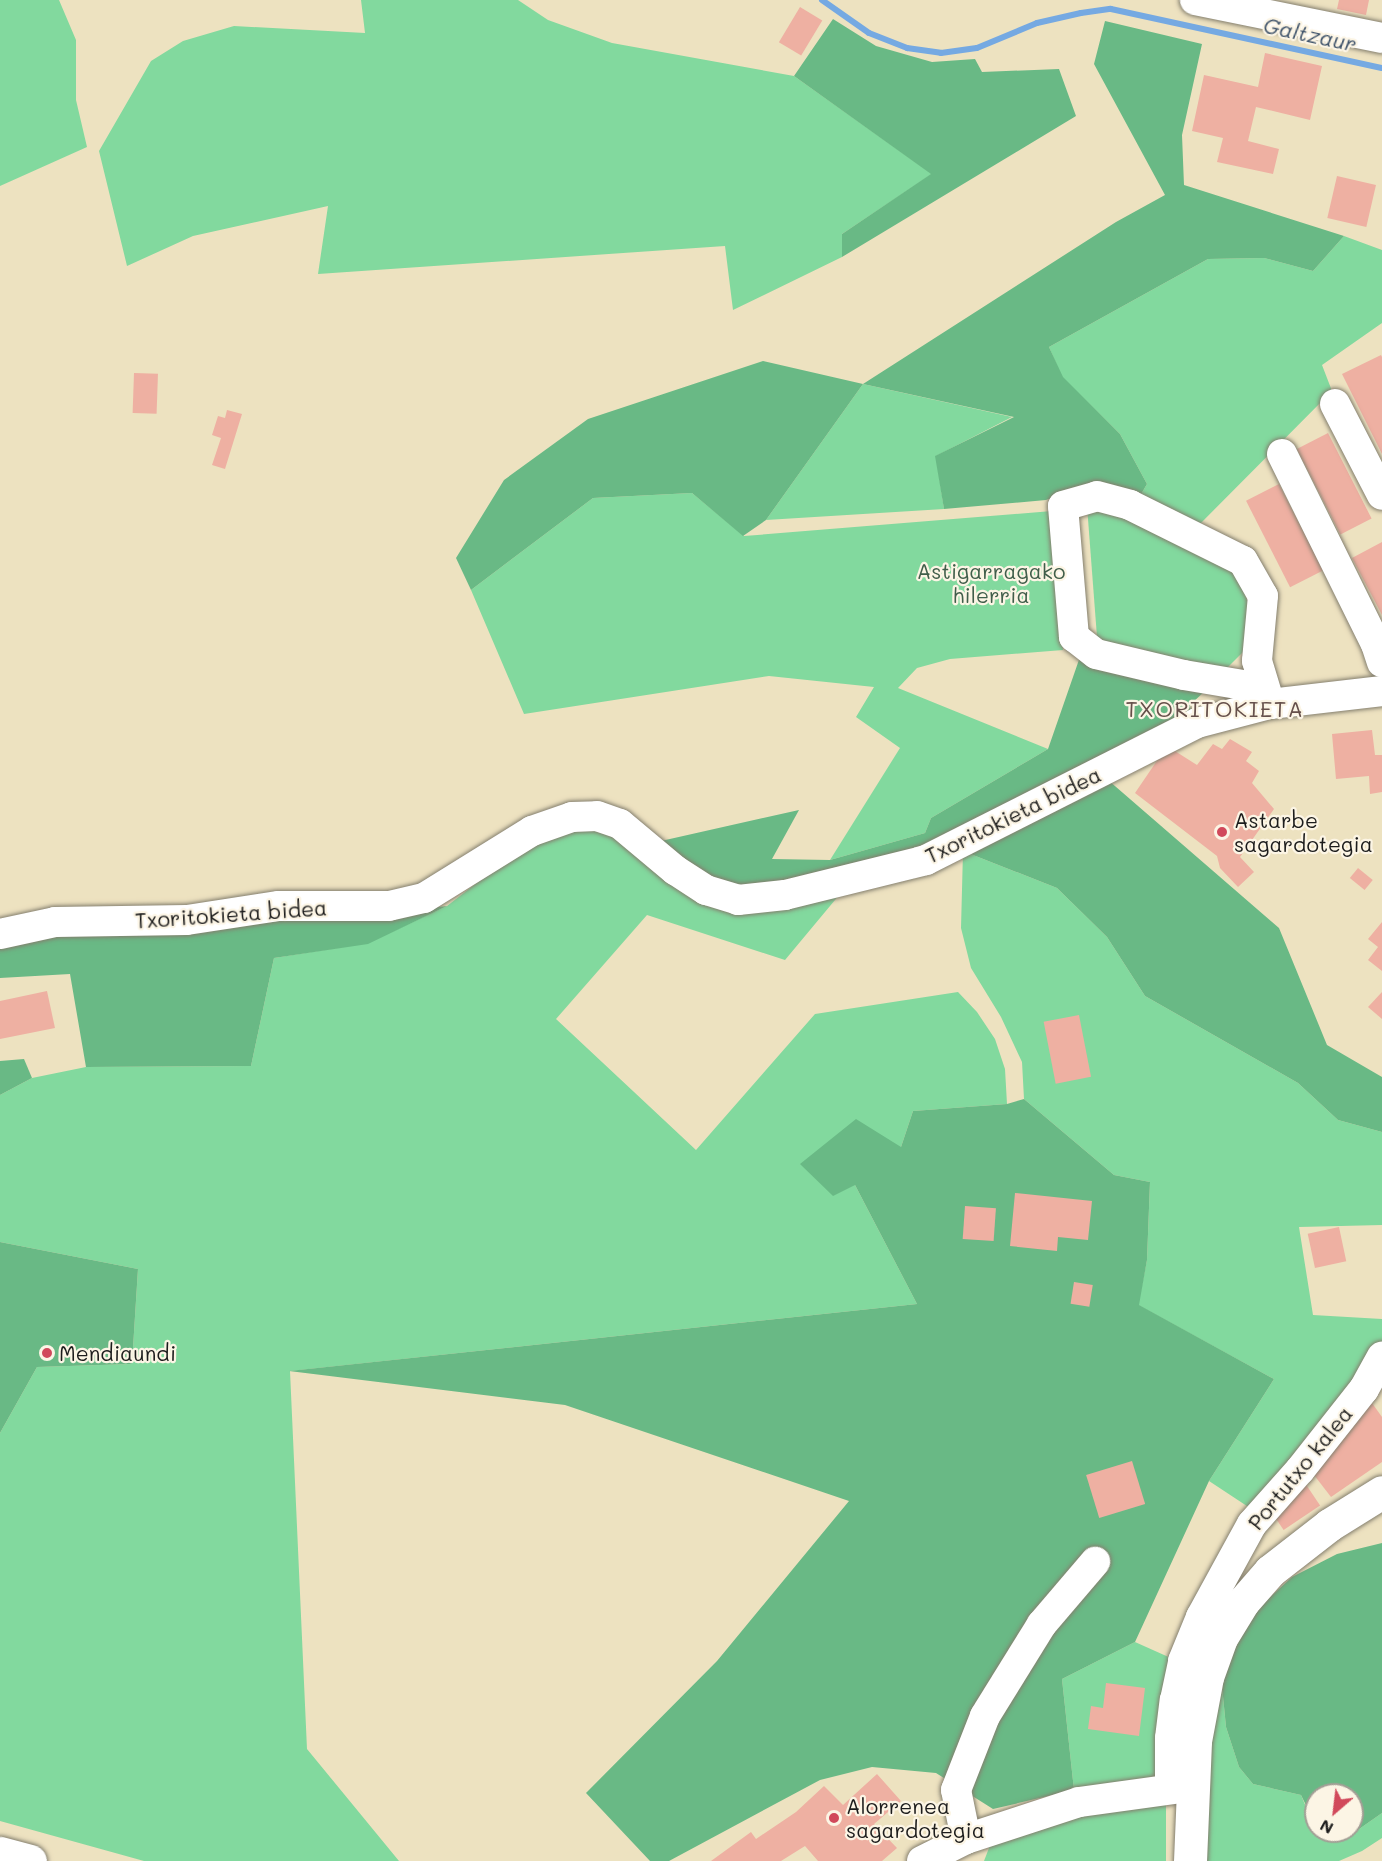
<!DOCTYPE html>
<html>
<head>
<meta charset="utf-8">
<style>
  body { margin:0 }
  #map { position:relative; width:1382px; height:1861px; overflow:hidden; background:#ede2c0; font-family:Mali,sans-serif }
  div>[style] { position:absolute }
  [style*='--x'] { left:calc(var(--x)*1px); top:calc(var(--y)*1px); width:calc(var(--w)*1px); rotate:calc(var(--a)*1deg) }
  .green>* { inset:0; background:#82d99e }
  .forest>* { inset:0; background:#69b985 }
  .stream>* { height:6px; margin:-3px; padding:0 3px; transform-origin:3px; border-radius:3px; background:#75a9e2 }
  .building>* { inset:0; background:#eeb0a2; transform-origin:0 0 }
  .roads { filter:drop-shadow(0 0 2px #847f6e) drop-shadow(0 0 2px #847f6e) }
  .minor>* { height:30px; margin:-15px; padding:0 15px; transform-origin:15px; border-radius:15px; background:#fff }
  .major>* { height:33px; margin:-16.5px; padding:0 16.5px; transform-origin:16.5px; border-radius:16.5px; background:#fff }
  .highway>* { height:33px; margin:-16.5px; padding:0 16.5px; transform-origin:16.5px; border-radius:16.5px; background:#fff }
  .dots>* { width:16px; height:16px; translate:-50% -50%; box-sizing:border-box; border:3px solid #fcf5e5; border-radius:50% }
  span { translate:-50% -50%; white-space:nowrap; text-align:center; line-height:1.15; -webkit-text-stroke:4.5px #fcf5e5; paint-order:stroke }
  .park-label { font-size:21px; color:#405e4a }
  .street-label { font-size:21px; color:#1c1c1c }
  .poi-label { font-size:21px; color:#1c1c1c }
  .left { translate:0 -50%; text-align:left }
  .water-label { font-size:22px; color:#40546b; font-style:italic }
  .neighbourhood-label { font-size:22px; color:#66504b; letter-spacing:1.5px }
  .north { position:absolute; left:1304px; top:1783px; width:60px; height:60px; box-sizing:border-box; background:#fcf5e5; border:2px solid #a29e95; border-radius:50%; rotate:208deg; font-size:16px; font-weight:700; line-height:24px; text-align:center; color:#1c1c1c }
  .north::after { content:''; display:block; margin:auto; width:21px; height:27px; background:#d1495b; clip-path:polygon(50% 0,100% 100%,50% 72%,0 100%) }
</style>
</head>
<body>
<div id="map">
  <div class="green">
    <i style="clip-path:polygon(0 0,59px 0,76px 40px,76px 100px,87px 147px,0 186px)"></i>
    <i style="clip-path:polygon(361px 0,518px 0,548px 20px,612px 43px,794px 76px,932px 174px,842px 234px,842px 257px,733px 310px,725px 246px,318px 274px,328px 206px,193px 236px,127px 266px,99px 151px,151px 61px,183px 41px,234px 26px,365px 33px)"></i>
    <i style="clip-path:polygon(1344px 236px,1382px 250px,1382px 323px,1322px 365px,1332px 391px,1193px 531px,1137px 501px,1147px 484px,1120px 434px,1062px 377px,1049px 347px,1208px 259px,1264px 258px,1313px 271px)"></i>
    <i style="clip-path:polygon(863px 384px,1012px 417px,936px 456px,944px 509px,766px 520px)"></i>
    <i style="clip-path:polygon(692px 493px,744px 536px,1052px 511px,1063px 650px,950px 659px,917px 668px,898px 688px,1048px 749px,931px 818px,925px 833px,830px 860px,900px 748px,856px 717px,874px 687px,769px 676px,524px 714px,471px 590px,593px 498px)"></i>
    <i style="clip-path:polygon(1109px 505px,1234px 567px,1249px 605px,1244px 651px,1218px 677px,1098px 650px,1087px 506px)"></i>
    <i style="clip-path:polygon(594px 823px,840px 894px,785px 960px,647px 915px,556px 1019px,696px 1150px,815px 1014px,958px 992px,977px 1012px,995px 1039px,1005px 1069px,1007px 1104px,913px 1111px,901px 1147px,855px 1185px,917px 1304px,290px 1371px,307px 1749px,399px 1861px,144px 1861px,0 1821px,0 1433px,37px 1367px,132px 1364px,138px 1269px,0 1242px,0 1095px,32px 1078px,86px 1067px,251px 1066px,274px 958px,368px 943px,447px 906px,522px 848px)"></i>
    <i style="clip-path:polygon(963px 851px,1057px 888px,1107px 937px,1145px 996px,1298px 1083px,1338px 1120px,1382px 1132px,1382px 1225px,1299px 1227px,1313px 1315px,1382px 1319px,1382px 1342px,1340px 1414px,1256px 1512px,1209px 1481px,1274px 1379px,1138px 1305px,1147px 1260px,1150px 1182px,1114px 1175px,1024px 1099px,1022px 1062px,1001px 1017px,971px 968px,961px 928px)"></i>
    <i style="clip-path:polygon(1135px 1642px,1173px 1659px,1159px 1777px,1074px 1790px,1062px 1679px)"></i>
    <i style="clip-path:polygon(1221px 1676px,1226px 1727px,1239px 1767px,1253px 1784px,1301px 1795px,1316px 1831px,1322px 1838px,1342px 1841px,1382px 1813px,1382px 1838px,1362px 1851px,1339px 1861px,1202px 1861px,1211px 1731px)"></i>
    <i style="clip-path:polygon(1166px 1800px,1166px 1861px,984px 1861px,994px 1835px,1086px 1809px)"></i>
  </div>
  <div class="forest">
    <i style="clip-path:polygon(833px 19px,876px 46px,932px 62px,975px 59px,982px 72px,1059px 69px,1076px 116px,842px 257px,842px 234px,931px 174px,794px 76px)"></i>
    <i style="clip-path:polygon(1105px 21px,1202px 44px,1182px 135px,1184px 185px,1344px 236px,1313px 271px,1264px 258px,1208px 259px,1049px 347px,1063px 377px,1120px 434px,1147px 484px,1137px 501px,1085px 487px,1046px 500px,944px 509px,935px 456px,1014px 417px,863px 384px,766px 520px,743px 536px,692px 493px,593px 498px,471px 590px,456px 558px,504px 480px,588px 419px,763px 361px,863px 384px,1116px 222px,1165px 195px,1094px 64px)"></i>
    <i style="clip-path:polygon(1081px 654px,1206px 690px,1190px 705px,1192px 719px,950px 842px,787px 889px,708px 885px,661px 841px,799px 810px,772px 859px,830px 860px,925px 833px,931px 818px,1048px 749px)"></i>
    <i style="clip-path:polygon(1108px 780px,1279px 928px,1327px 1045px,1382px 1077px,1382px 1132px,1338px 1120px,1298px 1083px,1145px 996px,1107px 937px,1057px 888px,963px 851px)"></i>
    <i style="clip-path:polygon(447px 906px,368px 944px,274px 958px,251px 1066px,86px 1067px,70px 974px,0 978px,0 943px,60px 930px,385px 913px)"></i>
    <i style="clip-path:polygon(24px 1059px,32px 1078px,0 1095px,0 1061px)"></i>
    <i style="clip-path:polygon(1024px 1099px,1114px 1175px,1150px 1182px,1147px 1260px,1139px 1305px,1274px 1379px,1209px 1481px,1135px 1642px,1062px 1679px,1074px 1790px,993px 1809px,936px 1773px,872px 1767px,820px 1780px,669px 1861px,650px 1861px,586px 1793px,717px 1661px,849px 1501px,565px 1405px,289px 1371px,917px 1304px,855px 1185px,833px 1196px,800px 1164px,856px 1119px,901px 1147px,913px 1111px,1007px 1104px)"></i>
    <i style="clip-path:polygon(0 1242px,138px 1269px,132px 1364px,37px 1367px,0 1433px)"></i>
    <i style="clip-path:polygon(1382px 1543px,1382px 1813px,1342px 1841px,1322px 1838px,1319px 1831px,1352px 1831px,1352px 1795px,1316px 1795px,1316px 1826px,1301px 1795px,1253px 1784px,1239px 1767px,1226px 1727px,1221px 1676px,1253px 1613px,1292px 1577px,1337px 1554px)"></i>
  </div>
  <div class="stream">
    <i style="--x:822;--y:0;--w:57;--a:35.1"></i>
    <i style="--x:869;--y:33;--w:41;--a:21.5"></i>
    <i style="--x:907;--y:48;--w:34;--a:8"></i>
    <i style="--x:941;--y:53;--w:36;--a:-8"></i>
    <i style="--x:977;--y:48;--w:65;--a:-22.6"></i>
    <i style="--x:1037;--y:23;--w:45;--a:-12.8"></i>
    <i style="--x:1081;--y:13;--w:30;--a:-8"></i>
    <i style="--x:1111;--y:9;--w:277;--a:12.3"></i>
  </div>
  <div class="building">
    <i style="clip-path:polygon(1339px 0,1369px 0,1366px 15px,1337px 9px)"></i>
    <i style="left:800px;top:7px;width:26px;height:41px;rotate:31deg"></i>
    <i style="clip-path:polygon(1265px 53px,1322px 66px,1310px 120px,1256px 107px,1248px 141px,1279px 149px,1273px 174px,1217px 162px,1223px 138px,1192px 131px,1204px 75px,1258px 87px)"></i>
    <i style="left:1337px;top:176px;width:40px;height:43px;rotate:13deg"></i>
    <i style="clip-path:polygon(1381px 355px,1382px 357px,1382px 454px,1342px 374px)"></i>
    <i style="left:134px;top:373px;width:24px;height:40px;rotate:2deg"></i>
    <i style="clip-path:polygon(227px 410px,242px 414px,225px 469px,212px 465px,221px 438px,212px 435px,218px 416px,225px 418px)"></i>
    <i style="left:1328px;top:433px;width:96px;height:35px;rotate:63deg"></i>
    <i style="left:1279px;top:484px;width:97px;height:37px;rotate:63deg"></i>
    <i style="clip-path:polygon(1382px 542px,1382px 615px,1352px 558px)"></i>
    <i style="clip-path:polygon(1372px 730px,1375px 755px,1382px 755px,1382px 792px,1370px 794px,1369px 776px,1336px 779px,1332px 734px)"></i>
    <i style="clip-path:polygon(1230px 739px,1252px 752px,1246px 761px,1259px 771px,1252px 783px,1274px 809px,1240px 857px,1254px 872px,1238px 887px,1220px 868px,1217px 856px,1135px 793px,1167px 746px,1197px 765px,1213px 744px,1222px 749px)"></i>
    <i style="left:1358px;top:868px;width:19px;height:13px;rotate:39deg"></i>
    <i style="clip-path:polygon(1382px 922px,1382px 971px,1368px 960px,1378px 947px,1368px 939px)"></i>
    <i style="clip-path:polygon(47px 991px,55px 1028px,0 1039px,0 1001px)"></i>
    <i style="clip-path:polygon(1382px 992px,1382px 1019px,1368px 1007px)"></i>
    <i style="left:1079px;top:1015px;width:63px;height:36px;rotate:79deg"></i>
    <i style="clip-path:polygon(1015px 1193px,1092px 1201px,1088px 1240px,1058px 1237px,1057px 1251px,1010px 1246px)"></i>
    <i style="left:965px;top:1206px;width:31px;height:33px;rotate:4deg"></i>
    <i style="left:1339px;top:1227px;width:35px;height:32px;rotate:78deg"></i>
    <i style="left:1074px;top:1282px;width:19px;height:22px;rotate:9deg"></i>
    <i style="clip-path:polygon(1372px 1403px,1382px 1417px,1382px 1462px,1331px 1497px,1314px 1475px)"></i>
    <i style="left:1132px;top:1461px;width:45px;height:48px;rotate:73deg"></i>
    <i style="left:1305px;top:1483px;width:27px;height:44px;rotate:56deg"></i>
    <i style="clip-path:polygon(1106px 1683px,1145px 1688px,1139px 1736px,1088px 1729px,1091px 1706px,1103px 1708px)"></i>
    <i style="clip-path:polygon(877px 1774px,901px 1801px,874px 1824px,897px 1848px,882px 1861px,818px 1861px,805px 1846px,781px 1861px,711px 1861px,751px 1832px,756px 1839px,796px 1812px,824px 1786px,843px 1805px)"></i>
  </div>
  <div class="roads">
    <div class="minor">
      <i style="--x:1195;--y:0;--w:191;--a:11.5"></i>
      <i style="--x:1335;--y:404;--w:102;--a:62.7"></i>
      <i style="--x:1282;--y:454;--w:212;--a:63.7"></i>
      <i style="--x:1376;--y:644;--w:19;--a:72"></i>
      <i style="--x:1097;--y:496;--w:34;--a:15"></i>
      <i style="--x:1130;--y:505;--w:126;--a:26.4"></i>
      <i style="--x:1243;--y:561;--w:40;--a:60.3"></i>
      <i style="--x:1263;--y:596;--w:65;--a:95.3"></i>
      <i style="--x:1257;--y:661;--w:45;--a:73.2"></i>
      <i style="--x:1270;--y:704;--w:33;--a:-145"></i>
      <i style="--x:1243;--y:685;--w:60;--a:-170.4"></i>
      <i style="--x:1184;--y:675;--w:90;--a:-166.6"></i>
      <i style="--x:1096;--y:654;--w:28;--a:-142"></i>
      <i style="--x:1074;--y:637;--w:131;--a:-94.8"></i>
      <i style="--x:1063;--y:506;--w:35;--a:-16"></i>
      <i style="--x:0;--y:934;--w:56;--a:-12.3"></i>
      <i style="--x:55;--y:922;--w:132;--a:-0.9"></i>
      <i style="--x:187;--y:920;--w:93;--a:-8.7"></i>
      <i style="--x:279;--y:906;--w:110;--a:0"></i>
      <i style="--x:389;--y:906;--w:36;--a:-13"></i>
      <i style="--x:424;--y:898;--w:127;--a:-31.8"></i>
      <i style="--x:532;--y:831;--w:42;--a:-19.3"></i>
      <i style="--x:572;--y:817;--w:25;--a:-2"></i>
      <i style="--x:597;--y:816;--w:24;--a:19"></i>
      <i style="--x:620;--y:824;--w:72;--a:39.9"></i>
      <i style="--x:675;--y:870;--w:37;--a:33"></i>
      <i style="--x:706;--y:890;--w:34;--a:17"></i>
      <i style="--x:738;--y:900;--w:47;--a:-6.1"></i>
      <i style="--x:785;--y:895;--w:145;--a:-13.9"></i>
      <i style="--x:926;--y:860;--w:304;--a:-26.8"></i>
      <i style="--x:1197;--y:723;--w:75;--a:-14.6"></i>
      <i style="--x:1270;--y:704;--w:113;--a:-6.6"></i>
      <i style="--x:1170;--y:1788;--w:50;--a:-90"></i>
      <i style="--x:1170;--y:1738;--w:38;--a:-83"></i>
      <i style="--x:1175;--y:1700;--w:40;--a:-78"></i>
      <i style="--x:1183;--y:1661;--w:48;--a:-67.8"></i>
      <i style="--x:1201;--y:1617;--w:106;--a:-61.3"></i>
      <i style="--x:1252;--y:1524;--w:72;--a:-48.4"></i>
      <i style="--x:1300;--y:1470;--w:103;--a:-51.7"></i>
      <i style="--x:1364;--y:1389;--w:37;--a:-61"></i>
      <i style="--x:966;--y:1839;--w:50;--a:-101.5"></i>
      <i style="--x:956;--y:1790;--w:79;--a:-68.6"></i>
      <i style="--x:985;--y:1716;--w:108;--a:-58.2"></i>
      <i style="--x:1042;--y:1624;--w:82;--a:-49.5"></i>
      <i style="--x:922;--y:1861;--w:49;--a:-26.6"></i>
      <i style="--x:966;--y:1839;--w:119;--a:-18.1"></i>
      <i style="--x:1079;--y:1802;--w:111;--a:-7.8"></i>
    </div>
    <div class="major">
      <i style="--x:1190;--y:1861;--w:120;--a:-87.6"></i>
      <i style="--x:1195;--y:1741;--w:65;--a:-79.4"></i>
      <i style="--x:1207;--y:1677;--w:41;--a:-70.3"></i>
      <i style="--x:1221;--y:1638;--w:42;--a:-58.6"></i>
      <i style="--x:1243;--y:1602;--w:41;--a:-48.9"></i>
      <i style="--x:1270;--y:1571;--w:75;--a:-37.9"></i>
      <i style="--x:1329;--y:1525;--w:62;--a:-31.9"></i>
    </div>
    <div class="highway">
      <i style="--x:0;--y:1853;--w:31;--a:15"></i>
    </div>
  </div>
  <div class="dots">
    <i style="left:1222px;top:832px;background:#d1495b"></i>
    <i style="left:47px;top:1353px;background:#d1495b"></i>
    <i style="left:834px;top:1818px;background:#d1495b"></i>
  </div>
  <div class="park-label">
    <span style="left:991px;top:583px">Astigarragako<br>hilerria</span>
  </div>
  <div class="street-label">
    <span style="left:1013px;top:815px;rotate:-26deg">Txoritokieta bidea</span>
    <span style="left:231px;top:914px;rotate:-4deg">Txoritokieta bidea</span>
    <span style="left:1300px;top:1468px;rotate:-51deg">Portutxo kalea</span>
  </div>
  <div class="poi-label">
    <span class="left" style="left:1234px;top:832px">Astarbe<br>sagardotegia</span>
    <span class="left" style="left:59px;top:1353px">Mendiaundi</span>
    <span class="left" style="left:846px;top:1818px">Alorrenea<br>sagardotegia</span>
  </div>
  <div class="water-label">
    <span style="left:1310px;top:34px;rotate:12deg">Galtzaur</span>
  </div>
  <div class="neighbourhood-label">
    <span style="left:1215px;top:709px">TXORITOKIETA</span>
  </div>
  <div class="north">N</div>
</div>
</body>
</html>
